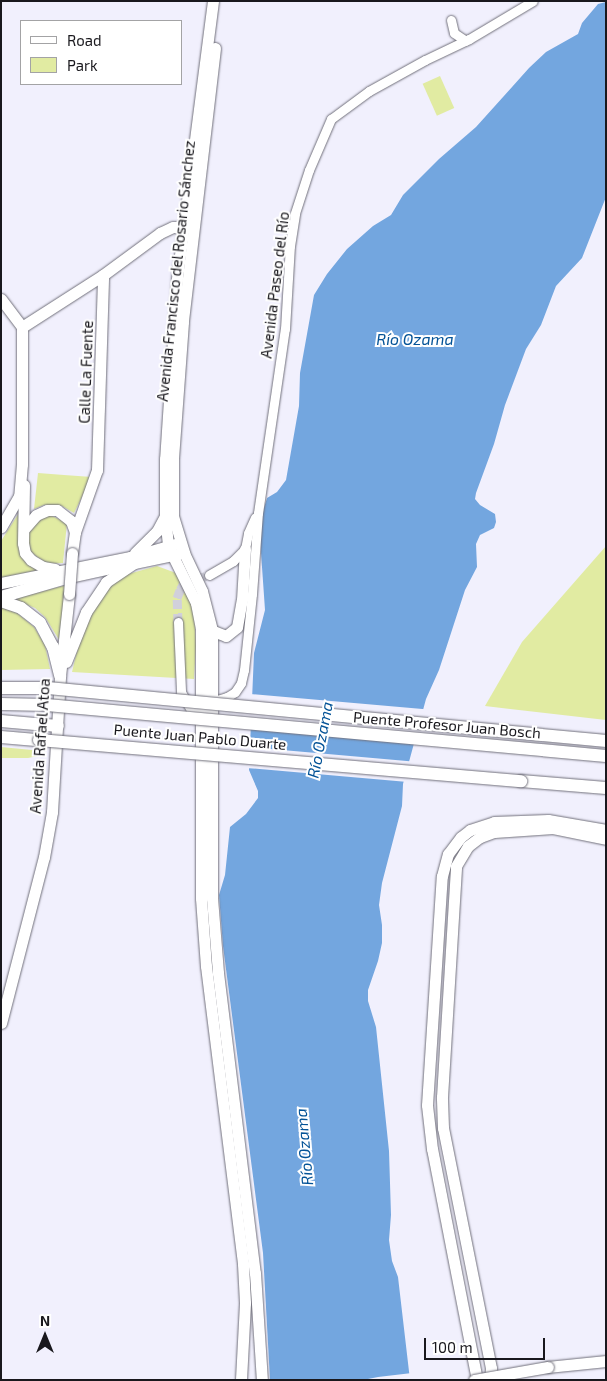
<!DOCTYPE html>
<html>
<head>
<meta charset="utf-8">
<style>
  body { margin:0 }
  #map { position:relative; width:607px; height:1381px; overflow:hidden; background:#f1f0fd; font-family:"Exo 2",sans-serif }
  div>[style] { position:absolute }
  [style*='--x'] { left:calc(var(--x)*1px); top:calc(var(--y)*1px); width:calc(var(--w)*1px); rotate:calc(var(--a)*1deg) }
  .green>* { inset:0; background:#e1eba2; transform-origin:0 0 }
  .water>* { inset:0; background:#73a6df }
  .pier>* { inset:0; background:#f1f0fd; transform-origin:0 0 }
  .minor-tunnel>* { height:9px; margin-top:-4.5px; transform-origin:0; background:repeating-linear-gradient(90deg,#d1d0db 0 9px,transparent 0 13.5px) }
  .roads { filter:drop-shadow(0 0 1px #71707b) drop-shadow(0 0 1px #71707b) }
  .minor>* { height:9px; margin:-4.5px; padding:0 4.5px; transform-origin:4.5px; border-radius:4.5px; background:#fff }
  .major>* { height:11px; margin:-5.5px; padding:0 5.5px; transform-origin:5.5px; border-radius:5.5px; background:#fff }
  .highway>* { height:12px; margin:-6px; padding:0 6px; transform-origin:6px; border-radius:6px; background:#fff }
  .bridges { filter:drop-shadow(0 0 1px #71707b) drop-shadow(0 0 1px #71707b) }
  .major-bridge>* { height:11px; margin:-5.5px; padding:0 5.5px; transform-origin:5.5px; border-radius:5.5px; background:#fff }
  .highway-bridge>* { height:12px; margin:-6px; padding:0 6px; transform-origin:6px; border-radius:6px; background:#fff }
  span { translate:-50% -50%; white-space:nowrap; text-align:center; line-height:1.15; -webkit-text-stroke:4px #fff; paint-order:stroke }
  .street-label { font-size:15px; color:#19181d }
  .water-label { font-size:16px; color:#045397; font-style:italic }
  .frame { position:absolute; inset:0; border:2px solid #19181d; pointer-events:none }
  .legend { position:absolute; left:20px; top:20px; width:162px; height:65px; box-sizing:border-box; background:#fff; border:1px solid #a3a3a5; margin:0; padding:6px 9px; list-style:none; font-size:15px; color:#19181d }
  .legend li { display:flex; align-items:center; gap:10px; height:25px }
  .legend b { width:25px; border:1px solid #a3a3a5 }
  .north { position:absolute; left:20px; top:1311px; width:50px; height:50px; -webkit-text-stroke:4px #fff; paint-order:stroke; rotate:0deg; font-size:14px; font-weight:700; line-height:20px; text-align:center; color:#19181d }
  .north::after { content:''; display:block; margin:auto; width:18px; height:22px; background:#19181d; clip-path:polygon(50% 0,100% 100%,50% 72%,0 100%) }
  .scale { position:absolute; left:424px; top:1338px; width:121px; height:22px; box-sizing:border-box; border:2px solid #19181d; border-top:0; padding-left:6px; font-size:15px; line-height:18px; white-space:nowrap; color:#19181d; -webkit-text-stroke:4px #fff; paint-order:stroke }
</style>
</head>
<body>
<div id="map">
  <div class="green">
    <i style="left:440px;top:76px;width:35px;height:19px;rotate:66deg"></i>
    <i style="clip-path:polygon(38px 473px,64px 475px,92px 477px,74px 513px,62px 506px,44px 505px,34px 509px)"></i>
    <i style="clip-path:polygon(22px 508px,20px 538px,39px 570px,1px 578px,1px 541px)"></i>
    <i style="clip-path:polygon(50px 515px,67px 523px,63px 563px,47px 564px,29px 551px,27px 528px,37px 518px)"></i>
    <i style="clip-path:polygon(606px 546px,606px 720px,485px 706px,522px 642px)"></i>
    <i style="clip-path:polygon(157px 566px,176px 573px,194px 610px,196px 646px,194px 679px,72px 672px,80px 638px,95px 607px,108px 588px,121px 576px)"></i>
    <i style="clip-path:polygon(66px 585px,61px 643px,45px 617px,35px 608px,13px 599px)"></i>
    <i style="clip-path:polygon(1px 607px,17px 613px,34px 627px,45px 645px,50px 669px,1px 670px)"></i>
    <i style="clip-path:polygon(1px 747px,32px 750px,45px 751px,39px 756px,28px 758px,1px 758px)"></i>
  </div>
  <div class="water">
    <i style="clip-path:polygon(606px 2px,606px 197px,582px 258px,556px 286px,541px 325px,526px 349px,505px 405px,494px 444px,476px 493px,475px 499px,480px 505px,495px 514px,496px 522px,494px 528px,480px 535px,476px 544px,477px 567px,465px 590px,439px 670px,426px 699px,403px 784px,402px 806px,382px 883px,379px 905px,382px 925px,382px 943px,378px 961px,368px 990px,368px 1001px,376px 1027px,389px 1151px,391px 1215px,389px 1240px,392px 1261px,398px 1277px,410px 1380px,270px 1380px,263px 1253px,223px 946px,219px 895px,225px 875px,230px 827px,246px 814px,258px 798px,258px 791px,249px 770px,254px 653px,265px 610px,259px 524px,267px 498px,277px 492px,286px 480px,299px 406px,300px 373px,314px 295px,327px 274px,347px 249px,373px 226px,391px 215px,403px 195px,439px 159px,476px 127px,529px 68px,546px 52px,578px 34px,582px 23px,598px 4px)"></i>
  </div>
  <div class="pier">
    <i style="left:250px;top:694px;width:176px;height:34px;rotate:5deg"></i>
    <i style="left:248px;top:747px;width:165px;height:21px;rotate:5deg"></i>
    <i style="clip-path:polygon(412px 1373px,412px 1380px,363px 1380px,378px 1377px)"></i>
  </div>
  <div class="minor-tunnel">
    <i style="--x:178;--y:622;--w:24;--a:-92"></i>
    <i style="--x:177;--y:598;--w:9;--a:-69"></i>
    <i style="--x:180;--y:590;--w:8;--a:-60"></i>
    <i style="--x:184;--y:583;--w:26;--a:-18"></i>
  </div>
  <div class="roads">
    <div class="minor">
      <i style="--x:451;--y:20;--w:13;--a:77"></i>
      <i style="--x:454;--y:33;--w:14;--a:34"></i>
      <i style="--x:209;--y:575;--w:28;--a:-30"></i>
      <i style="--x:233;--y:561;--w:17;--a:-45"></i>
      <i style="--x:245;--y:549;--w:16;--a:-79"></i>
      <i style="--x:248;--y:533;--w:17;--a:-66"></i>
      <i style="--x:178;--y:622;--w:70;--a:87.5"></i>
      <i style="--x:181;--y:692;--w:21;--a:61"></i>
      <i style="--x:191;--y:710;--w:14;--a:36"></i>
      <i style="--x:214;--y:701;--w:14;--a:-17"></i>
      <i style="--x:227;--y:697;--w:9;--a:-32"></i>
      <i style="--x:235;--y:692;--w:11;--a:-56"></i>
      <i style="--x:241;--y:683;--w:13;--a:-77"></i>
      <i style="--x:244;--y:670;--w:76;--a:-84"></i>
      <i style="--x:252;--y:594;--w:81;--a:-85.8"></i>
      <i style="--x:258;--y:513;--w:186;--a:-81.7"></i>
      <i style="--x:285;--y:329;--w:83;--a:-86.6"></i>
      <i style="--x:290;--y:246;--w:33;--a:-81"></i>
      <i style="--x:295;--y:213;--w:45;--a:-72"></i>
      <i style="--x:309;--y:170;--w:56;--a:-66.7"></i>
      <i style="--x:331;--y:119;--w:47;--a:-36.4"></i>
      <i style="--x:369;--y:91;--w:64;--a:-29"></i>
      <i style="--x:425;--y:60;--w:49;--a:-25.5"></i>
      <i style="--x:469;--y:39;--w:74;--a:-30.7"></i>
    </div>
    <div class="major">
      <i style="--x:213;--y:1;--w:281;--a:97.4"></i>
      <i style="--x:177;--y:280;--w:179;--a:93.8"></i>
      <i style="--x:165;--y:459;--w:57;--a:90"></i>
      <i style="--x:165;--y:516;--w:30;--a:84"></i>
      <i style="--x:168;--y:546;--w:64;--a:63.8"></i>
      <i style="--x:196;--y:603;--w:25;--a:79"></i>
      <i style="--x:201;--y:628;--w:270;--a:90"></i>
      <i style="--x:201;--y:898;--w:68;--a:85.8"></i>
      <i style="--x:206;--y:966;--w:300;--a:82.9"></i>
      <i style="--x:243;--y:1264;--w:39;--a:87"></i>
      <i style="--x:245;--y:1303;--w:77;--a:93"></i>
      <i style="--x:215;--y:48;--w:276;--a:96.7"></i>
      <i style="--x:183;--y:322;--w:136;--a:94.2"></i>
      <i style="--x:173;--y:458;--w:58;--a:90"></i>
      <i style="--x:173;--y:516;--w:39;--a:73"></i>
      <i style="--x:184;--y:553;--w:42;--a:64.7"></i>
      <i style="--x:202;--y:591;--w:40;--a:75.6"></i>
      <i style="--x:212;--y:630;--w:268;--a:90"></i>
      <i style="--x:212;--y:898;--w:75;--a:85.4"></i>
      <i style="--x:218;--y:973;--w:302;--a:83"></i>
      <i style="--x:255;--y:1273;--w:107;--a:86.3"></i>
      <i style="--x:1;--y:299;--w:35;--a:53"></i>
      <i style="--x:22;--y:327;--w:137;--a:90"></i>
      <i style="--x:22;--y:464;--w:32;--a:95"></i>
      <i style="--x:19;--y:496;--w:36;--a:120"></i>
      <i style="--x:22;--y:327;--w:96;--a:-32.7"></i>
      <i style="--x:103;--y:275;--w:71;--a:-36.4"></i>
      <i style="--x:160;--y:233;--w:14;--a:-25"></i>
      <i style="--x:173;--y:227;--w:17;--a:0"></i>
      <i style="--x:24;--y:485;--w:58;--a:91"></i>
      <i style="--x:23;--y:543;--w:10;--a:79"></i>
      <i style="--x:25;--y:553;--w:9;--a:49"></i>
      <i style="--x:31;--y:560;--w:14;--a:30"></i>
      <i style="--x:43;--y:567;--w:12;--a:9"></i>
      <i style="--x:24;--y:529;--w:18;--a:-49"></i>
      <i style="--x:36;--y:515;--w:12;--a:-24"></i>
      <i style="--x:47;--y:510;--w:10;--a:0"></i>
      <i style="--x:57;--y:510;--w:18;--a:38"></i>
      <i style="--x:71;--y:521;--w:12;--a:70"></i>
      <i style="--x:72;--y:553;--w:21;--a:-82"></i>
      <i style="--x:75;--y:532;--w:66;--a:-70.5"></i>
      <i style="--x:97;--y:470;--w:195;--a:-88.2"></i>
      <i style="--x:135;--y:553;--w:31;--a:-45"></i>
      <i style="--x:157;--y:531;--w:17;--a:-62"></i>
      <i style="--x:1;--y:583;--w:132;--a:-11.4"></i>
      <i style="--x:130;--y:557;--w:47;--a:-16.1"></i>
      <i style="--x:208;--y:629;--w:19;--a:21"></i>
      <i style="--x:226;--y:636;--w:14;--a:-39"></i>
      <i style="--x:237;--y:627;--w:27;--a:-80"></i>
      <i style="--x:242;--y:600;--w:51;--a:-86.6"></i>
      <i style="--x:66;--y:662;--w:54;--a:-68.2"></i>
      <i style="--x:86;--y:612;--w:36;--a:-56"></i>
      <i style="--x:106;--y:582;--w:34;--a:-34"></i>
      <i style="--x:134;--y:563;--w:45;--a:-11.6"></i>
      <i style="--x:1;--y:1023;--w:171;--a:-75.5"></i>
      <i style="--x:44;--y:857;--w:46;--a:-79.9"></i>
      <i style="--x:52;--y:812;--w:136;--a:-86.6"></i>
      <i style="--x:60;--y:676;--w:82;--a:-83.7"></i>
      <i style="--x:548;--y:1367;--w:58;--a:-5.9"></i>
      <i style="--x:477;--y:1380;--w:235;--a:-101"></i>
      <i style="--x:432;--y:1149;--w:44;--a:-96.5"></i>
      <i style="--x:427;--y:1105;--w:229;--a:-86.3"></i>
      <i style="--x:442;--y:876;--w:23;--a:-75"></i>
      <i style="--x:448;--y:854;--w:21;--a:-53"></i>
      <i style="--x:461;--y:837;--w:11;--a:-38"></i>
      <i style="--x:470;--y:830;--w:25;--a:-18"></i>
      <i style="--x:494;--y:822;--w:54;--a:-2.1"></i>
      <i style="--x:548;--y:820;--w:59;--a:9.8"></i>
      <i style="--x:490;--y:1380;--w:12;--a:-85"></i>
      <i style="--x:491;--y:1368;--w:245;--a:-101.3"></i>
      <i style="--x:443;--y:1128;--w:31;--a:-92"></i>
      <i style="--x:442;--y:1097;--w:231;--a:-86.5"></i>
      <i style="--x:456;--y:866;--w:23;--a:-59"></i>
      <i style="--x:468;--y:846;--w:15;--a:-37"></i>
      <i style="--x:480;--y:837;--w:15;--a:-20"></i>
      <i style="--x:494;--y:832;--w:59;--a:-3.9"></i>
      <i style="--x:553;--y:828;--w:54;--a:11.7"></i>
    </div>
    <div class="highway">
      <i style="--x:1;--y:597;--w:68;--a:-16.3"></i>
      <i style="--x:66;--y:578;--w:70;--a:-12.4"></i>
      <i style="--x:1;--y:601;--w:21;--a:19"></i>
      <i style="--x:21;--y:608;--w:24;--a:38"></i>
      <i style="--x:40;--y:623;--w:27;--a:62"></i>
      <i style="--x:53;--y:647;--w:30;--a:76"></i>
      <i style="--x:1;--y:688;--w:47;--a:0"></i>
      <i style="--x:1;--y:704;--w:46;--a:1.2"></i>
      <i style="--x:1;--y:721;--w:57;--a:5"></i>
      <i style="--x:1;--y:737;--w:38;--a:5"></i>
      <i style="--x:521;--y:781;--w:85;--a:4.7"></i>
    </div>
  </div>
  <div class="bridges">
    <div class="major-bridge">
      <i style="--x:69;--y:594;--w:41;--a:-85.8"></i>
      <i style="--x:474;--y:1380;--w:75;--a:-10"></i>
    </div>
    <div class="highway-bridge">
      <i style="--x:48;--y:688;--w:561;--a:5.43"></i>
      <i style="--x:47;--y:705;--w:561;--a:5.21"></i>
      <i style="--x:39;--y:740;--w:484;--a:4.9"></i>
    </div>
  </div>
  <div class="street-label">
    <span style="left:176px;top:271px;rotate:-84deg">Avenida Francisco del Rosario Sánchez</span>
    <span style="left:275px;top:285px;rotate:-83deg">Avenida Paseo del Río</span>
    <span style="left:86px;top:372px;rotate:-88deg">Calle La Fuente</span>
    <span style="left:447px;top:725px;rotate:5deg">Puente Profesor Juan Bosch</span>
    <span style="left:200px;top:737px;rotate:5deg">Puente Juan Pablo Duarte</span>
    <span style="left:40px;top:746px;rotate:-86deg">Avenida Rafael Atoa</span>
  </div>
  <div class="water-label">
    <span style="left:415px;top:339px">Río Ozama</span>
    <span style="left:320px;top:740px;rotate:-79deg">Río Ozama</span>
    <span style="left:304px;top:1147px;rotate:-95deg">Río Ozama</span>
  </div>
  <div class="frame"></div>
  <ul class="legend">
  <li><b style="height:6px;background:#fff"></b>Road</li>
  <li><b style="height:14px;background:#e1eba2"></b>Park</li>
  </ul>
  <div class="north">N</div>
  <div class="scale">100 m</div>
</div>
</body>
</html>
